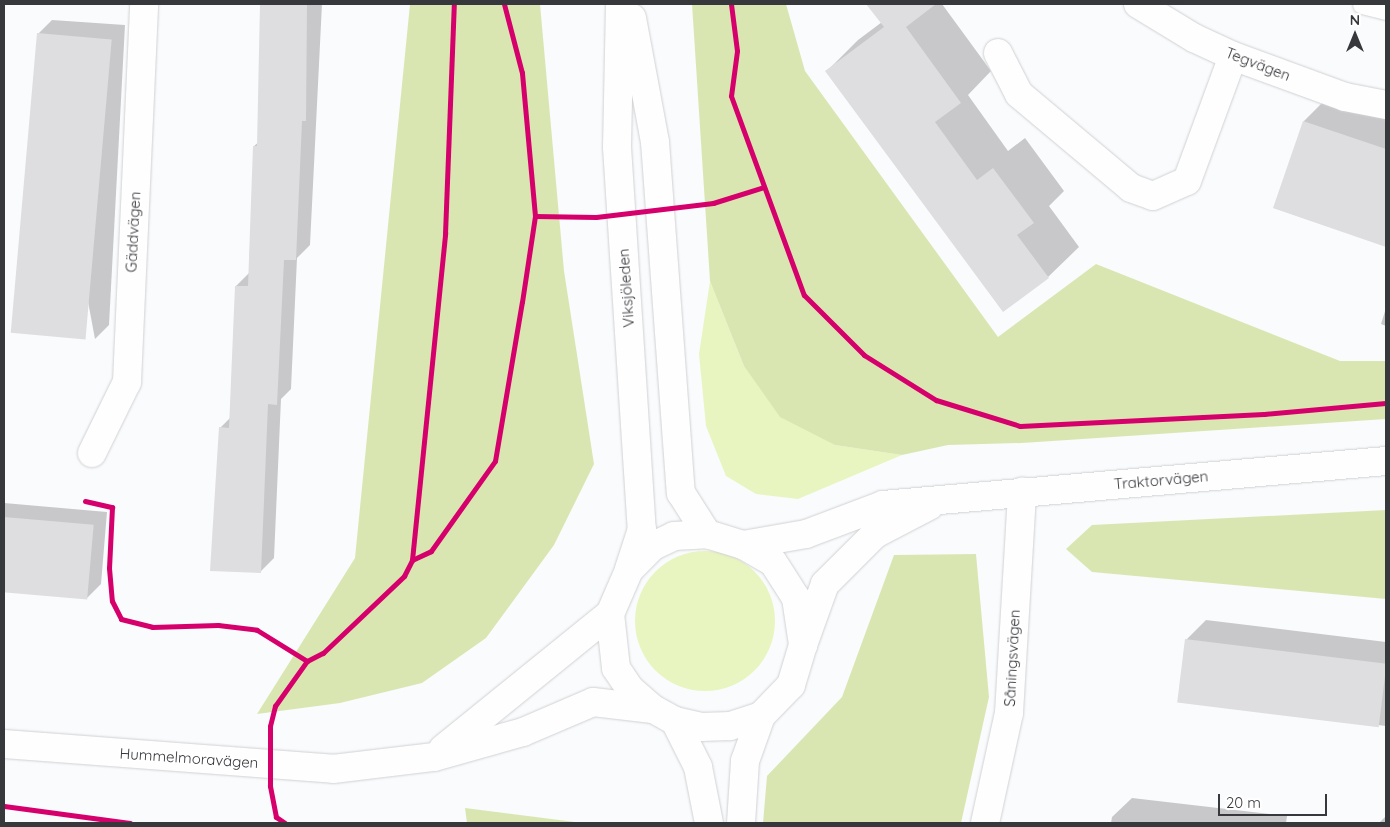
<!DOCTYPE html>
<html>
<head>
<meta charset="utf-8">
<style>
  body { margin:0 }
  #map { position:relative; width:1390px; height:827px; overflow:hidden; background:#fafbfd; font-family:Quicksand,sans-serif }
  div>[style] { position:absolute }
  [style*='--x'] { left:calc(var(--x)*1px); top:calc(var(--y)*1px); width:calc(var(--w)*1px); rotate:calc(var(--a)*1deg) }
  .green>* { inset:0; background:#e8f5c0 }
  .round { border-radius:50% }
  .forest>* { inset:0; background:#dae6b2 }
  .shadow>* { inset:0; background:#0003 }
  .building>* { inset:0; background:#dedddf; transform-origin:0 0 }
  .roads { filter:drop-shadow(0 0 1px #d0d1d3) drop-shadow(0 0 1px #d0d1d3) }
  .lane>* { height:19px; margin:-9.5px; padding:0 9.5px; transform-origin:9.5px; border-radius:9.5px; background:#fefeff }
  .street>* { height:28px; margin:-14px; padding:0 14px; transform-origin:14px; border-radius:14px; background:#fefeff }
  .secondary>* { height:28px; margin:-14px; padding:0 14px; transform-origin:14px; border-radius:14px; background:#fefeff }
  .cycleway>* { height:5px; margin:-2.5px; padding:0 2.5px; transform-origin:2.5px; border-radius:2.5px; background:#d6006c }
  span { translate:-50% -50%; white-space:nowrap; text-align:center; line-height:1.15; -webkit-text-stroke:4px #fff; paint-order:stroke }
  .street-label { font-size:15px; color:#37383c }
  .frame { position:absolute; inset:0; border:5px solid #37383c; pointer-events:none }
  .north { position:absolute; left:1330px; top:10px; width:50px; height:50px; -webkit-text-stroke:4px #fff; paint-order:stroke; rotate:0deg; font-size:14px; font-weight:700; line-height:20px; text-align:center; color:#37383c }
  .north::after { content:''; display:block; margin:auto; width:18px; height:22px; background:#37383c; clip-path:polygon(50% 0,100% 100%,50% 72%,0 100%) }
  .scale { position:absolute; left:1218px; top:794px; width:109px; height:22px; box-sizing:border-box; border:2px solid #37383c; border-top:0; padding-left:6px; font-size:15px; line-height:18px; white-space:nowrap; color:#37383c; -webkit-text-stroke:4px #fff; paint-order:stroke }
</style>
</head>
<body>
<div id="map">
  <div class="green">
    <i style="clip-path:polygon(710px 281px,744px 366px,835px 445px,902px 455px,798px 499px,756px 494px,726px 476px,706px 426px,699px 354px)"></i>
    <i class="round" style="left:635px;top:551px;width:140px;height:140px"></i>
  </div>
  <div class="forest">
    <i style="clip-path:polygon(410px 4px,540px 4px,564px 271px,594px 464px,554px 545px,486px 638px,422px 683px,340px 703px,257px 714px,355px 558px)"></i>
    <i style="clip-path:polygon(692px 4px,786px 4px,805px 71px,998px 337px,1096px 264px,1340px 361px,1386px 361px,1386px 419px,1022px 443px,948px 445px,902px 455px,835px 445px,780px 417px,744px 366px,710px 281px)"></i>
    <i style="clip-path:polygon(1386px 510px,1386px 599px,1092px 572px,1066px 549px,1092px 525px)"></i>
    <i style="clip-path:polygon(976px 554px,989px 697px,961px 823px,763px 823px,767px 776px,842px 697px,894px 555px)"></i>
    <i style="clip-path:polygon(465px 808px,583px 823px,467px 823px)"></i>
  </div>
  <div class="shadow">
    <i style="clip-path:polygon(263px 4px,322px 4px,310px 245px,297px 258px,291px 389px,281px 399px,274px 558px,260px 572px,220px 428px,230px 418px,236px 286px,249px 273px,254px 146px,259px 142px)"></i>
    <i style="clip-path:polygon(868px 4px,942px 4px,991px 71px,968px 95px,1008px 151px,1025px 138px,1064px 191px,1049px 206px,1079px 247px,1048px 277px,827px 71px,858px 40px,882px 22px)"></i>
    <i style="clip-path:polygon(52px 20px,125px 25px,109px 325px,95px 339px,38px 34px)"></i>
    <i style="clip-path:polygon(1328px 97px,1386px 116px,1386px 246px,1274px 208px,1304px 121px)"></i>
    <i style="clip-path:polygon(1386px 308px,1386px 326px,1381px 324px)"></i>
    <i style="clip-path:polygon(4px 503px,107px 512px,101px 584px,87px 598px,4px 591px)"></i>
    <i style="clip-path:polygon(1206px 620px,1386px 642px,1386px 726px,1179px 700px,1186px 640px)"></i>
    <i style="clip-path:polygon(1132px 798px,1287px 816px,1286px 823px,1111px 823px,1112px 817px)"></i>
    <i style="clip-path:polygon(1386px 816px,1386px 823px,1379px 823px)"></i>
  </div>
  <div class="building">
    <i style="clip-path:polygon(260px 4px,307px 5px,306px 121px,302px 121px,296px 260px,284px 260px,277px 405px,268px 404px,261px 573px,210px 571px,219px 427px,229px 428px,235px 286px,248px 286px,253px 146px,257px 146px)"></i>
    <i style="clip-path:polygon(866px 4px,936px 4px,906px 27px,961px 103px,935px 122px,977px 180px,993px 168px,1034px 223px,1017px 235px,1049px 278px,1003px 312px,825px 71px,884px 27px)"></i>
    <i style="left:37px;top:33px;width:75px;height:301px;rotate:5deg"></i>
    <i style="clip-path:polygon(1303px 121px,1386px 149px,1386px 247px,1273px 208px)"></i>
    <i style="left:4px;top:517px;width:90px;height:75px;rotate:5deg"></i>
    <i style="left:1185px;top:639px;width:203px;height:64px;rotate:7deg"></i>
  </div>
  <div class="roads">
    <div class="lane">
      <i style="--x:1362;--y:4;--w:25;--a:14"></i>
    </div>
    <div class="street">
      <i style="--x:1138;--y:4;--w:66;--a:31.3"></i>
      <i style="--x:1194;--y:38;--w:43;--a:24.8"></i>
      <i style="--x:1233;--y:56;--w:119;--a:20.1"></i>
      <i style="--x:1345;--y:97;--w:42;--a:11"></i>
      <i style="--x:998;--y:53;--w:46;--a:62.9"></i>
      <i style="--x:1019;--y:94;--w:146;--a:40"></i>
      <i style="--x:1131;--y:188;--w:23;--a:20"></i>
      <i style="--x:1153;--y:196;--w:37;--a:-24"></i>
      <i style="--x:1187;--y:181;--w:133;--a:-69.8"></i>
      <i style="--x:92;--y:453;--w:79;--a:-63.8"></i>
      <i style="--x:127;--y:382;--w:378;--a:-87.4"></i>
      <i style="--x:743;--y:545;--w:64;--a:-9.9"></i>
      <i style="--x:806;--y:534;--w:82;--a:-20.6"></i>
      <i style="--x:883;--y:505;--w:505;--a:-5"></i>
      <i style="--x:803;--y:645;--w:65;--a:-70.2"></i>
      <i style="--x:825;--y:584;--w:71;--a:-45"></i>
      <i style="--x:875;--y:534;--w:61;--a:-27.4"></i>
      <i style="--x:985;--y:823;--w:113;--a:-77.7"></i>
      <i style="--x:1009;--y:713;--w:222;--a:-86.6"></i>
    </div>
    <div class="secondary">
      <i style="--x:620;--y:4;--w:143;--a:91.2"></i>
      <i style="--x:617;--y:147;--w:383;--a:86.3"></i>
      <i style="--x:642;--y:529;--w:40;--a:108"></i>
      <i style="--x:632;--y:18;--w:126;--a:79.5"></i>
      <i style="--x:655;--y:142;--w:352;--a:85.8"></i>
      <i style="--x:681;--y:493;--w:49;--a:57.6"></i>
      <i style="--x:707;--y:534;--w:38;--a:17"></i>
      <i style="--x:743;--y:545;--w:34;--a:30"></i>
      <i style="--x:773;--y:562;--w:43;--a:57.4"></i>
      <i style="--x:796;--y:598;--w:48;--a:81.5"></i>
      <i style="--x:803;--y:645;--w:42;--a:106.7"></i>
      <i style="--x:791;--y:685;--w:43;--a:134.1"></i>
      <i style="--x:761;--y:716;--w:33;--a:162"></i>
      <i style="--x:730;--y:726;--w:29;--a:178"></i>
      <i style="--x:701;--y:727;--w:27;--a:-167"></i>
      <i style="--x:675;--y:721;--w:25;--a:-151"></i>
      <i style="--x:653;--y:709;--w:30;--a:-139"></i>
      <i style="--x:630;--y:689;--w:25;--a:-124"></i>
      <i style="--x:616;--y:668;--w:54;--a:-96.3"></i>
      <i style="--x:610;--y:614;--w:48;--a:-66.6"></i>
      <i style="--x:629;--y:570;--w:34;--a:-45"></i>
      <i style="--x:653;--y:546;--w:23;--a:-25"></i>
      <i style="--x:674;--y:536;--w:33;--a:-3"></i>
      <i style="--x:675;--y:721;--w:51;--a:63.4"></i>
      <i style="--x:698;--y:767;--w:57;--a:78.9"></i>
      <i style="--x:4;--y:744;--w:330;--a:4.3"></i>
      <i style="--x:333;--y:769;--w:102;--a:-6.8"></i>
      <i style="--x:434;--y:757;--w:92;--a:-15.7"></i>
      <i style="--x:523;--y:732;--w:76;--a:-23.2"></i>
      <i style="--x:593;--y:702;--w:60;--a:6.7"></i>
      <i style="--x:443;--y:749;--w:215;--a:-39"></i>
      <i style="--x:741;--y:823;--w:62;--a:-86.3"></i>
      <i style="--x:745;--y:761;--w:48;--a:-70.4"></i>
    </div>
  </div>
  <div class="cycleway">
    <i style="--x:731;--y:4;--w:47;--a:82.7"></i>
    <i style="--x:737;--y:51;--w:45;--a:97.6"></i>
    <i style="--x:731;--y:96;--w:212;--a:69.9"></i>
    <i style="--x:804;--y:295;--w:85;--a:45"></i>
    <i style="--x:864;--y:355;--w:85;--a:32"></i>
    <i style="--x:936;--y:400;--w:88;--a:17.2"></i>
    <i style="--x:1020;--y:426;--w:244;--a:-2.8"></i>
    <i style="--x:1264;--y:414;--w:122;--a:-5.2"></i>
    <i style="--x:535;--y:216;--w:61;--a:0.9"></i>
    <i style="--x:596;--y:217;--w:118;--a:-6.8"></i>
    <i style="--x:713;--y:203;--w:53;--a:-17.4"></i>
    <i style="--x:85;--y:501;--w:28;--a:13"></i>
    <i style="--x:112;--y:507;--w:61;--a:92.8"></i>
    <i style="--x:109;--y:568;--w:33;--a:85"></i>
    <i style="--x:112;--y:601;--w:20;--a:63"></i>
    <i style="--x:121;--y:619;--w:32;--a:14"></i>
    <i style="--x:152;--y:627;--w:66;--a:-1.7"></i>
    <i style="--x:218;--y:625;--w:39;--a:7"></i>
    <i style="--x:257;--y:630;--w:59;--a:31.8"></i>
    <i style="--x:412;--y:560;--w:21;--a:-25"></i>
    <i style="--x:431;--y:551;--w:110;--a:-54.6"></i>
    <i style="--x:495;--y:461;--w:161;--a:-80.4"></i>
    <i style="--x:522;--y:302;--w:87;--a:-81.4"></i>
    <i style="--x:535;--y:216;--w:144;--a:-95.2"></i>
    <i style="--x:522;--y:73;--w:71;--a:-104.6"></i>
    <i style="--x:4;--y:806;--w:127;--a:7.7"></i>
    <i style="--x:285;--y:823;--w:11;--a:-146"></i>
    <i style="--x:276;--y:817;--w:32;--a:-101"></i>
    <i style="--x:270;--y:786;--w:60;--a:-90"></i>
    <i style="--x:270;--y:726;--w:21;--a:-76"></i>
    <i style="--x:275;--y:706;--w:55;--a:-54.6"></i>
    <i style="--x:307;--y:661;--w:18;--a:-27"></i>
    <i style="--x:323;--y:653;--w:112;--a:-43.5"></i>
    <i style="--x:404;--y:576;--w:18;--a:-63"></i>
    <i style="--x:412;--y:560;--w:328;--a:-84.2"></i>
    <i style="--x:445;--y:234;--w:230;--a:-87.8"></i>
  </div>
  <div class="street-label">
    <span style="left:1258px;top:64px;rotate:21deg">Tegvägen</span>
    <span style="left:133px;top:232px;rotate:-87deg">Gäddvägen</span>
    <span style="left:626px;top:288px;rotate:-94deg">Viksjöleden</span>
    <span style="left:1161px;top:480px;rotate:-5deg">Traktorvägen</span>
    <span style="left:1012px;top:658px;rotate:-87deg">Såningsvägen</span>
    <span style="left:189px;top:758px;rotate:4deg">Hummelmoravägen</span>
  </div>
  <div class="frame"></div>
  <div class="north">N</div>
  <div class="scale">20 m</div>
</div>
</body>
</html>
